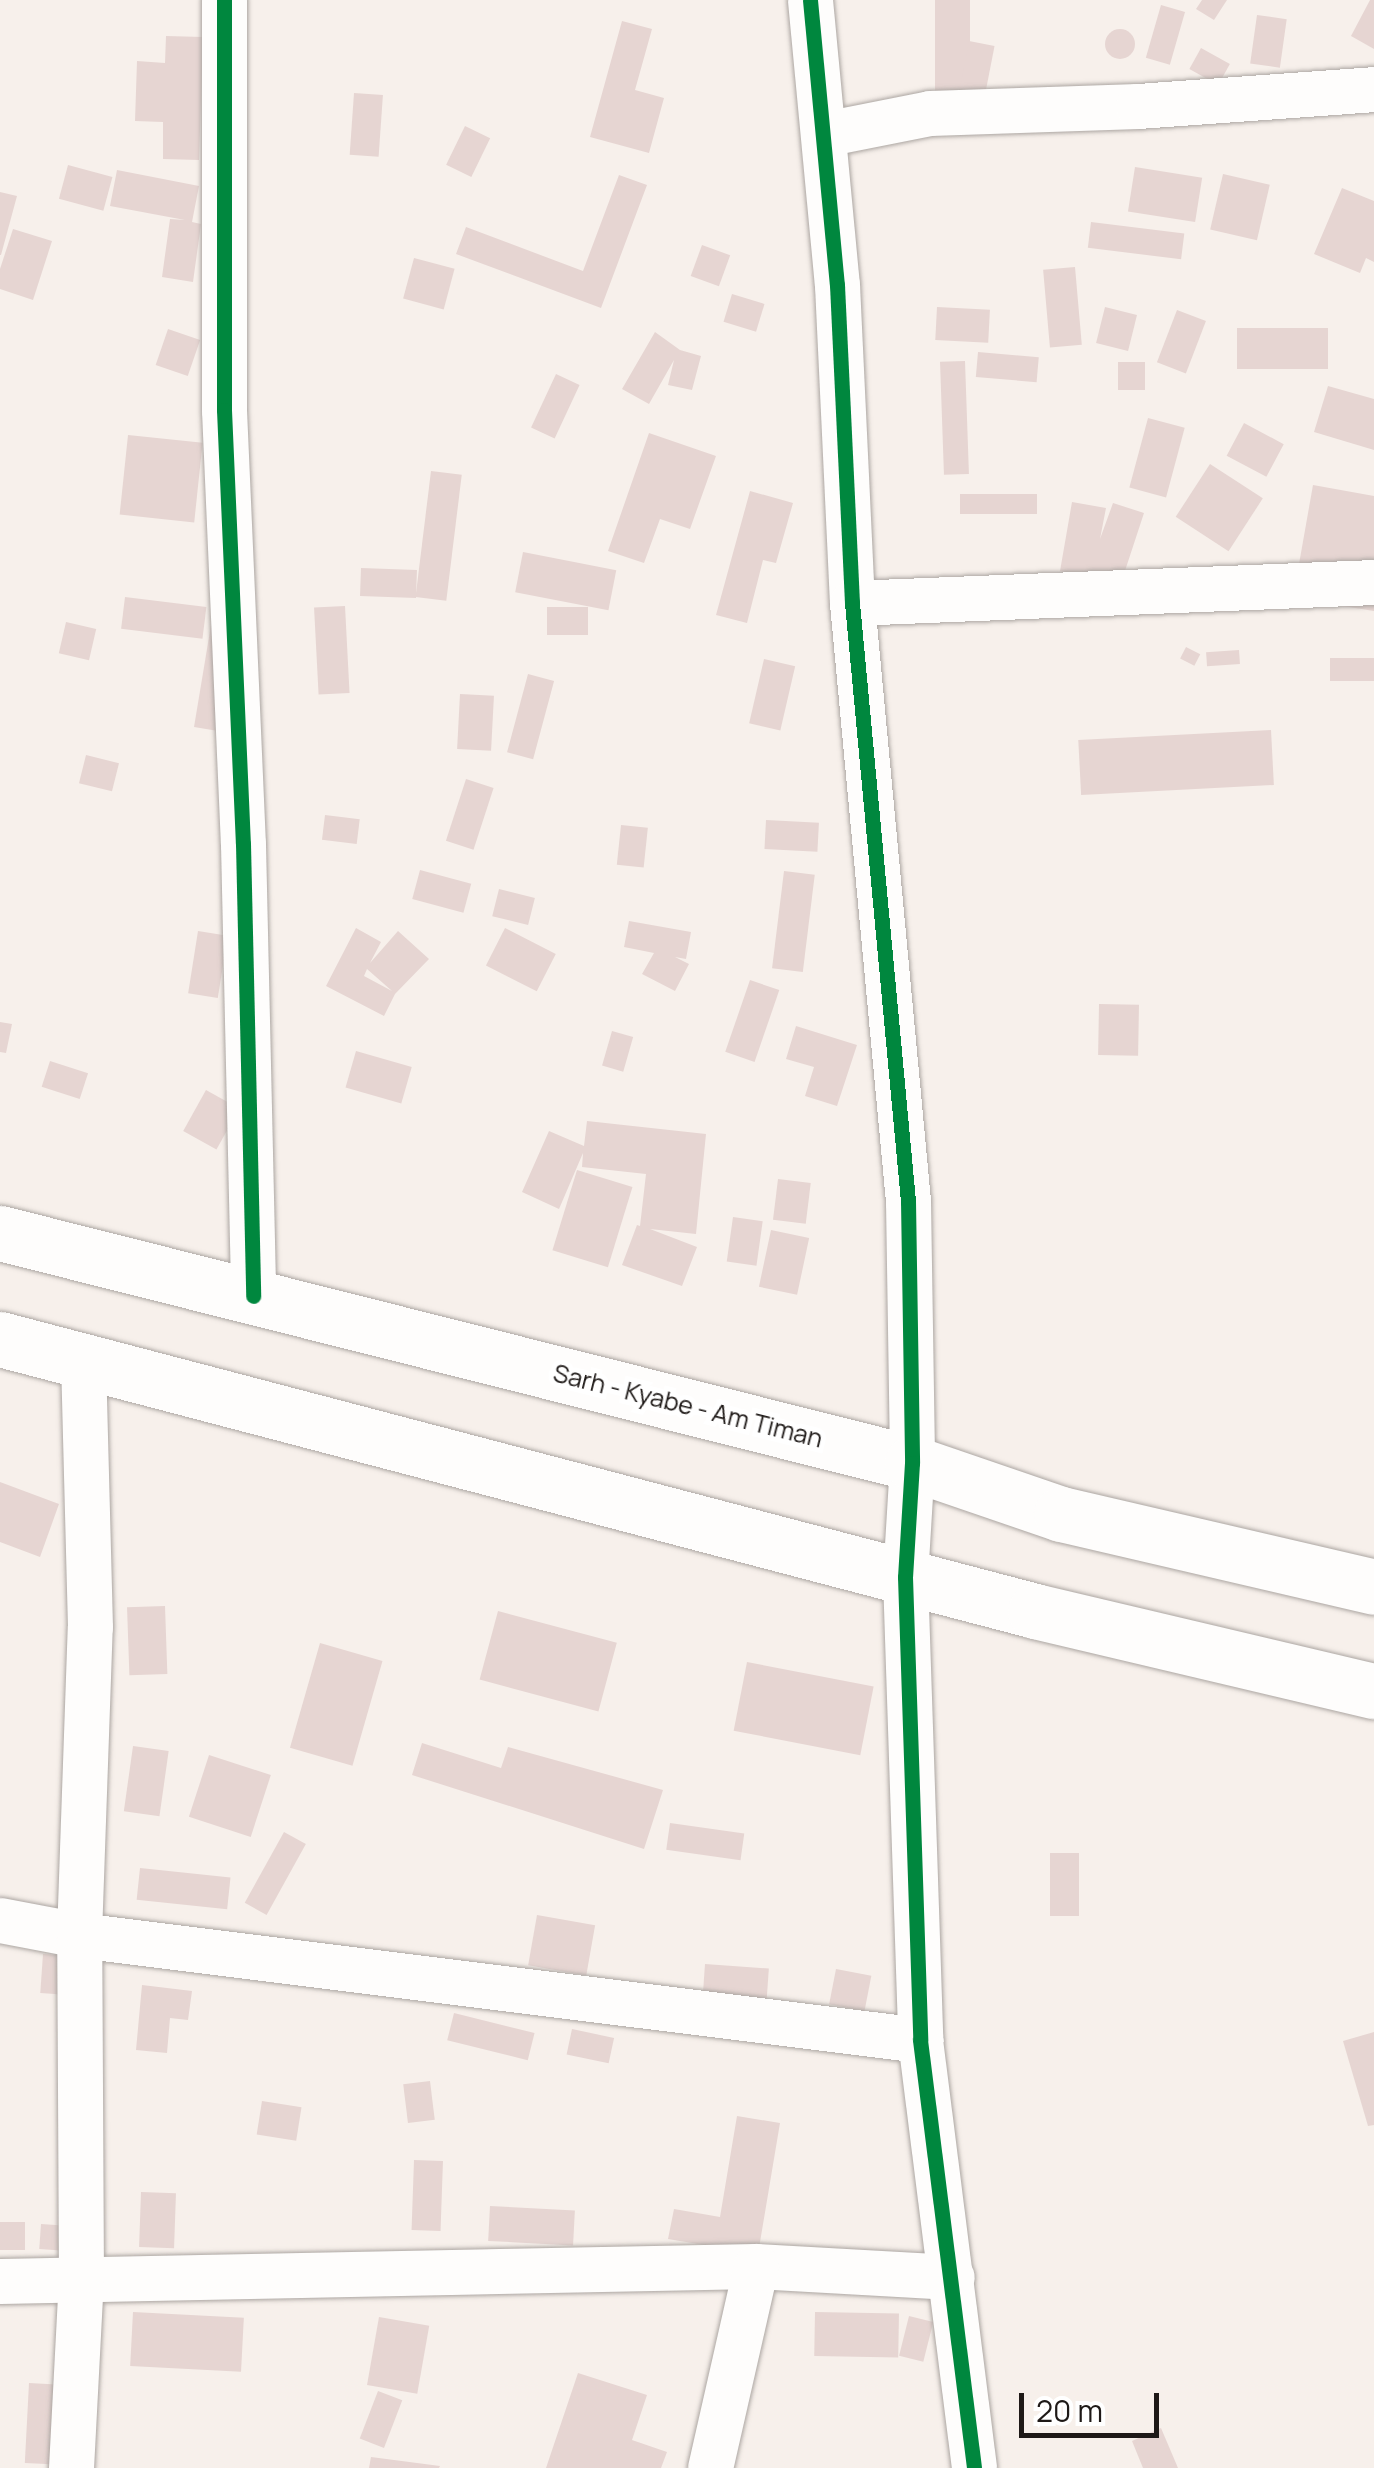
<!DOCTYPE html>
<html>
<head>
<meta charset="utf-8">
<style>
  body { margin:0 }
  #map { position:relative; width:1374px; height:2468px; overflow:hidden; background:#f7f0eb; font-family:Manrope,sans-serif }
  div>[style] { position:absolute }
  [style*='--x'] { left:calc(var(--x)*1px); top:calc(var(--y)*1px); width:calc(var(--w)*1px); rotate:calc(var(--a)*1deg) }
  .building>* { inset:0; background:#e6d5d2; transform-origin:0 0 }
  .round { border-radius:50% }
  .roads { filter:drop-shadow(0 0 2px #aca6a2) drop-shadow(0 0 2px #aca6a2) }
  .minor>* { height:45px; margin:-22.5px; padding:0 22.5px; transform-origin:22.5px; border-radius:22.5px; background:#fefdfc }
  .trunk>* { height:55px; margin:-27.5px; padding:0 27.5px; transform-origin:27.5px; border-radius:27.5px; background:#fefdfc }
  .cycleway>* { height:15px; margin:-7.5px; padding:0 7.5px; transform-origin:7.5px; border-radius:7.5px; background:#00873e }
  span { translate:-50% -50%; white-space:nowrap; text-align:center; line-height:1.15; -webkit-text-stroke:10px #fff; paint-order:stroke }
  .street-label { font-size:25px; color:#1e1917 }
  .scale { position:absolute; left:1019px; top:2393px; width:140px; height:45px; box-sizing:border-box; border:5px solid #1e1917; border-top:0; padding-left:12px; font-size:30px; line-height:35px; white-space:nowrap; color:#1e1917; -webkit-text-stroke:8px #fff; paint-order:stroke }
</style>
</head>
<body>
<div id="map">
  <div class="building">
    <i style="left:935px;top:0;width:35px;height:96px"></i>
    <i style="clip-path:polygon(1202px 0,1227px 0,1214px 20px,1196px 9px)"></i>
    <i style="clip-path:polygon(1370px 0,1374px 0,1374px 49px,1351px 36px)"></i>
    <i style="left:1161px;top:5px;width:25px;height:55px;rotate:16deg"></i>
    <i style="left:1257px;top:15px;width:30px;height:49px;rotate:8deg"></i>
    <i style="clip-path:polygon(622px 21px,652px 29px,635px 90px,664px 98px,649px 153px,590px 137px)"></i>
    <i class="round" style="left:1105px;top:29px;width:30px;height:30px"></i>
    <i style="clip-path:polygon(166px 36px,203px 37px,199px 160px,163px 159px,163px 122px,135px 121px,137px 61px,165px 63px)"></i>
    <i style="left:969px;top:41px;width:26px;height:54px;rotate:11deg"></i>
    <i style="left:1201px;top:48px;width:33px;height:24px;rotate:29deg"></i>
    <i style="left:354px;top:93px;width:29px;height:62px;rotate:4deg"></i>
    <i style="left:465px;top:126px;width:28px;height:43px;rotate:26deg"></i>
    <i style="left:68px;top:165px;width:46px;height:35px;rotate:15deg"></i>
    <i style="left:1135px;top:167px;width:68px;height:45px;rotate:9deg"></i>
    <i style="clip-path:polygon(117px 170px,199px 186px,192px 222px,201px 224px,193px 282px,162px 277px,170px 219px,185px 220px,110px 206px)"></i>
    <i style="left:1223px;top:174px;width:48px;height:57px;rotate:13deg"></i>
    <i style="clip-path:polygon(619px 175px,647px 185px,601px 308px,456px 254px,466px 227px,583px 271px)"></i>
    <i style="clip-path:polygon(1342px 188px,1374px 201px,1374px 262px,1366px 258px,1360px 273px,1314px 254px)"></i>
    <i style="clip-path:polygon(0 192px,17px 196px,1px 255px,0 255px)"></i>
    <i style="left:1091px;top:222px;width:94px;height:26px;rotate:7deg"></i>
    <i style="clip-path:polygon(13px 229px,52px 241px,33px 300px,0 289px,0 269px)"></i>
    <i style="left:702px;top:245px;width:30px;height:33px;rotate:20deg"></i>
    <i style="left:414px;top:258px;width:42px;height:42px;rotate:15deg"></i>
    <i style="left:1075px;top:267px;width:78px;height:32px;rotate:85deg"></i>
    <i style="left:732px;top:294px;width:34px;height:29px;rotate:17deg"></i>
    <i style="left:937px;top:307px;width:53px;height:33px;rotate:3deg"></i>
    <i style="left:1105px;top:307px;width:33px;height:37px;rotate:14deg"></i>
    <i style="left:1177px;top:310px;width:31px;height:56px;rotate:21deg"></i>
    <i style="left:1328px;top:328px;width:41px;height:91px;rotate:90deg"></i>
    <i style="left:168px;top:329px;width:34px;height:38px;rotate:19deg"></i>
    <i style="clip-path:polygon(655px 332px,680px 350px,701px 356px,692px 390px,668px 385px,674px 360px,649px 404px,622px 389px)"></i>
    <i style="left:978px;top:352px;width:61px;height:25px;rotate:5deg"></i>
    <i style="left:965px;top:361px;width:113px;height:25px;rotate:88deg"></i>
    <i style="left:1118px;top:362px;width:27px;height:28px"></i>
    <i style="left:556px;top:374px;width:26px;height:59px;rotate:25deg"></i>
    <i style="clip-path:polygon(1328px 386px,1374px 399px,1374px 450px,1314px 432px)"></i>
    <i style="left:1148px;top:418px;width:38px;height:72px;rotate:15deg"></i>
    <i style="left:1244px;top:423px;width:45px;height:37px;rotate:28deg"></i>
    <i style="clip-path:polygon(649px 433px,716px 456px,690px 529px,660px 519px,644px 563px,608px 551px)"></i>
    <i style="left:128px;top:435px;width:75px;height:80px;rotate:6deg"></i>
    <i style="left:1210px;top:464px;width:63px;height:63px;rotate:33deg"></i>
    <i style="left:431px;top:471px;width:31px;height:127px;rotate:7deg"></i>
    <i style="clip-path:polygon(1313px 485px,1374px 496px,1374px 611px,1293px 598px)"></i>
    <i style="clip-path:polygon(750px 491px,793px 503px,776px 563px,763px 560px,747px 623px,716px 615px)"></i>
    <i style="left:960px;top:494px;width:77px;height:20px"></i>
    <i style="clip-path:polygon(1072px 502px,1106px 508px,1100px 539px,1113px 503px,1144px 513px,1121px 583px,1060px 571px)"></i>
    <i style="left:523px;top:552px;width:95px;height:41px;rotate:11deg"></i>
    <i style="left:361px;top:568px;width:56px;height:28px;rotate:2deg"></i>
    <i style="left:125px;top:597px;width:82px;height:32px;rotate:7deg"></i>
    <i style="left:345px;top:606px;width:87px;height:31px;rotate:87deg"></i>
    <i style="clip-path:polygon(214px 607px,230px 733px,194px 727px)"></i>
    <i style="left:547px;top:607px;width:41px;height:28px"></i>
    <i style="left:66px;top:622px;width:31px;height:32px;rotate:13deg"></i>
    <i style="left:1186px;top:647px;width:16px;height:13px;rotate:27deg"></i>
    <i style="left:1239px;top:650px;width:14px;height:33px;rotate:86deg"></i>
    <i style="left:1374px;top:658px;width:23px;height:44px;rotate:90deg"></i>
    <i style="left:764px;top:659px;width:32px;height:66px;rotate:13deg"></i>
    <i style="left:528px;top:674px;width:27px;height:81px;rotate:15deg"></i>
    <i style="left:460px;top:694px;width:34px;height:55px;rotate:3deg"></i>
    <i style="left:1271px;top:730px;width:55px;height:193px;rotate:87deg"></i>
    <i style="left:86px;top:755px;width:34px;height:29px;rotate:14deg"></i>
    <i style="left:466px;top:779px;width:29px;height:65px;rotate:18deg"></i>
    <i style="left:325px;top:815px;width:35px;height:25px;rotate:7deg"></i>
    <i style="left:766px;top:820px;width:53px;height:29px;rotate:3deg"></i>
    <i style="left:621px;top:825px;width:27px;height:40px;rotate:6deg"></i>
    <i style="left:420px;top:870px;width:53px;height:30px;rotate:15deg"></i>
    <i style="left:784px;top:871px;width:31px;height:98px;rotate:7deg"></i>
    <i style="left:499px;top:889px;width:37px;height:28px;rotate:14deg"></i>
    <i style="clip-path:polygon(629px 921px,691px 932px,686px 959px,675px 957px,689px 964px,675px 991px,642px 974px,654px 953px,624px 947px)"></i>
    <i style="clip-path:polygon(evenodd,356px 928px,381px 942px,370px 963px,398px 931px,429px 959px,395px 994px,384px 1016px,326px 986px,356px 928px,367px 969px,392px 991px,364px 976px,367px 969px)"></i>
    <i style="left:505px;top:928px;width:57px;height:42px;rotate:27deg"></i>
    <i style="left:198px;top:931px;width:30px;height:63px;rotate:9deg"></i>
    <i style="left:750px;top:980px;width:31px;height:76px;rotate:19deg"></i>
    <i style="left:1099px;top:1004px;width:40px;height:51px;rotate:1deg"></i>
    <i style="clip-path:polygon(0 1022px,12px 1024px,6px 1053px,0 1052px)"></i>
    <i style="clip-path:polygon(796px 1026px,857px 1045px,837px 1106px,805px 1096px,814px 1067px,786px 1059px)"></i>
    <i style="left:612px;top:1031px;width:22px;height:36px;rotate:16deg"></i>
    <i style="left:356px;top:1051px;width:58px;height:38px;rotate:16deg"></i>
    <i style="left:50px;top:1061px;width:40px;height:27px;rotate:18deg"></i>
    <i style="left:206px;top:1090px;width:38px;height:47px;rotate:29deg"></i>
    <i style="clip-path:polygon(587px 1121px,706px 1134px,696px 1234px,650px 1229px,697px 1247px,682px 1286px,622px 1265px,637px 1225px,640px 1226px,646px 1174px,582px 1167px,583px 1153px,559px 1209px,522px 1192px,549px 1131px,584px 1146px)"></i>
    <i style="left:577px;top:1170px;width:58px;height:84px;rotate:17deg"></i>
    <i style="left:778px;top:1179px;width:33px;height:41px;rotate:7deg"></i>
    <i style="left:733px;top:1217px;width:30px;height:45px;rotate:8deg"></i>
    <i style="left:771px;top:1230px;width:39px;height:58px;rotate:12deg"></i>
    <i style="clip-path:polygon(0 1482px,59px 1504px,40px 1557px,0 1542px)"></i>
    <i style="left:165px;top:1606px;width:68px;height:38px;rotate:88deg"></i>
    <i style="left:498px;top:1611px;width:123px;height:71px;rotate:15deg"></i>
    <i style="left:320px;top:1643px;width:65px;height:109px;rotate:16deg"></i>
    <i style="left:747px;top:1662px;width:129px;height:70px;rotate:11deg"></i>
    <i style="clip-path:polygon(422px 1743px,501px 1768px,508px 1747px,663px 1790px,644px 1849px,412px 1775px)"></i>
    <i style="left:133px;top:1746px;width:36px;height:66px;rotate:8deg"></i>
    <i style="left:209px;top:1755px;width:65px;height:65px;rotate:18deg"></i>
    <i style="left:670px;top:1823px;width:75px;height:27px;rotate:8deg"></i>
    <i style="left:284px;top:1832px;width:25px;height:81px;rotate:29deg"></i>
    <i style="left:1079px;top:1853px;width:63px;height:29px;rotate:90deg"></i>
    <i style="left:140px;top:1868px;width:91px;height:32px;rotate:6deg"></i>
    <i style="left:537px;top:1915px;width:59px;height:51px;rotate:10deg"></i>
    <i style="left:43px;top:1954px;width:29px;height:39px;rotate:4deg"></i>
    <i style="left:705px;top:1964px;width:64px;height:30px;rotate:4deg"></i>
    <i style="left:836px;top:1969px;width:36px;height:36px;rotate:11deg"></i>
    <i style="clip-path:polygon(142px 1985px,192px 1991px,188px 2020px,170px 2018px,167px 2053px,136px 2050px)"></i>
    <i style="left:454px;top:2013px;width:83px;height:28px;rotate:14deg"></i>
    <i style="left:572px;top:2029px;width:43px;height:26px;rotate:12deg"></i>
    <i style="clip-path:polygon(1374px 2032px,1374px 2125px,1368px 2126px,1343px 2041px)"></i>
    <i style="left:430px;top:2081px;width:39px;height:27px;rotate:83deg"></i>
    <i style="left:262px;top:2101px;width:40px;height:34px;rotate:9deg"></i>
    <i style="clip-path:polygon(737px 2116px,780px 2123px,758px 2254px,668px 2239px,674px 2209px,720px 2217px)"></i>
    <i style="left:414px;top:2160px;width:29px;height:70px;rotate:2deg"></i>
    <i style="left:141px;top:2192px;width:35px;height:55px;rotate:2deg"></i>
    <i style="left:490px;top:2206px;width:85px;height:35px;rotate:3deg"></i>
    <i style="left:0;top:2222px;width:25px;height:28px"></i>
    <i style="left:41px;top:2224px;width:40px;height:25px;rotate:4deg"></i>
    <i style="left:133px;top:2312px;width:111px;height:54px;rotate:3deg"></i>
    <i style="left:815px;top:2312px;width:84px;height:44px;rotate:1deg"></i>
    <i style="left:909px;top:2316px;width:25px;height:41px;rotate:14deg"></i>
    <i style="left:379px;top:2317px;width:51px;height:69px;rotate:10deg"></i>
    <i style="clip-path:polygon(578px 2373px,647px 2395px,632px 2440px,667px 2452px,661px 2468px,546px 2468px)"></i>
    <i style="left:29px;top:2383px;width:37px;height:80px;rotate:3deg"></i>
    <i style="left:378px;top:2391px;width:26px;height:51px;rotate:21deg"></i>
    <i style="clip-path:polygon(1161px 2428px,1178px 2468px,1143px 2468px,1132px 2441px)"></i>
    <i style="clip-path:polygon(371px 2457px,440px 2466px,439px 2468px,369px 2468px)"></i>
  </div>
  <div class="roads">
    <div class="minor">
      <i style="--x:224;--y:0;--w:410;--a:90"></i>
      <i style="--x:224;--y:410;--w:434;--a:87.5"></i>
      <i style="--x:243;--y:844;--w:452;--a:88.7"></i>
      <i style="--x:810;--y:0;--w:286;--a:84.6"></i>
      <i style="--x:837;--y:285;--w:318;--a:87.3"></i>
      <i style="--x:852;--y:603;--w:601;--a:84.65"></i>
      <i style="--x:908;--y:1201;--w:262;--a:89.1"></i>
      <i style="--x:912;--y:1463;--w:114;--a:93.5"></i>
      <i style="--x:905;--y:1577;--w:463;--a:88.1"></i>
      <i style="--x:920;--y:2040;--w:431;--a:82.8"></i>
      <i style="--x:824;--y:134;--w:108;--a:-11.2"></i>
      <i style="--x:930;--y:113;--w:208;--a:-1.9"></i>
      <i style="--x:1138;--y:106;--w:237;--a:-4.1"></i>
      <i style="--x:852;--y:603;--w:522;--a:-2.3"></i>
      <i style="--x:0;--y:1920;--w:80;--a:10.8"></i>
      <i style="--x:79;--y:1935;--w:848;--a:7.12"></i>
      <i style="--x:0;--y:2281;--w:756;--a:-1.14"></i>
      <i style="--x:756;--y:2266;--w:196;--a:3.2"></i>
      <i style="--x:71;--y:2468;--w:188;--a:-87"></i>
      <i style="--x:81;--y:2280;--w:345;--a:-90.3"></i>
      <i style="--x:79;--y:1935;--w:308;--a:-88"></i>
      <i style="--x:90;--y:1627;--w:267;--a:-91.5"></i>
      <i style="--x:710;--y:2468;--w:207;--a:-77.2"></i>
    </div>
    <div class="trunk">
      <i style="--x:0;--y:1233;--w:941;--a:14.15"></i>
      <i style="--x:912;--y:1463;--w:157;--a:18.9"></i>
      <i style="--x:1061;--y:1514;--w:321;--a:13.1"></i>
      <i style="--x:0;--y:1339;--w:1070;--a:14.72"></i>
      <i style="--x:1035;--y:1611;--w:348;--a:13.3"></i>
    </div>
  </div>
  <div class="cycleway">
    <i style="--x:224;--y:0;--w:410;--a:90"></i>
    <i style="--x:224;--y:410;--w:434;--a:87.5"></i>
    <i style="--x:243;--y:844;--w:452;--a:88.7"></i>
    <i style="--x:810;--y:0;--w:286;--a:84.6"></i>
    <i style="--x:837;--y:285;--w:318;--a:87.3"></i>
    <i style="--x:852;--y:603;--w:601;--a:84.65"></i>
    <i style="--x:908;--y:1201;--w:262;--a:89.1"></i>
    <i style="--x:912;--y:1463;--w:114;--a:93.5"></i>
    <i style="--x:905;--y:1577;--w:463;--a:88.1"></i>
    <i style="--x:920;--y:2040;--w:431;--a:82.8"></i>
  </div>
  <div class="street-label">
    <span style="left:688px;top:1406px;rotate:14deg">Sarh - Kyabe - Am Timan</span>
  </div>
  <div class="scale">20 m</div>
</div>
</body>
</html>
